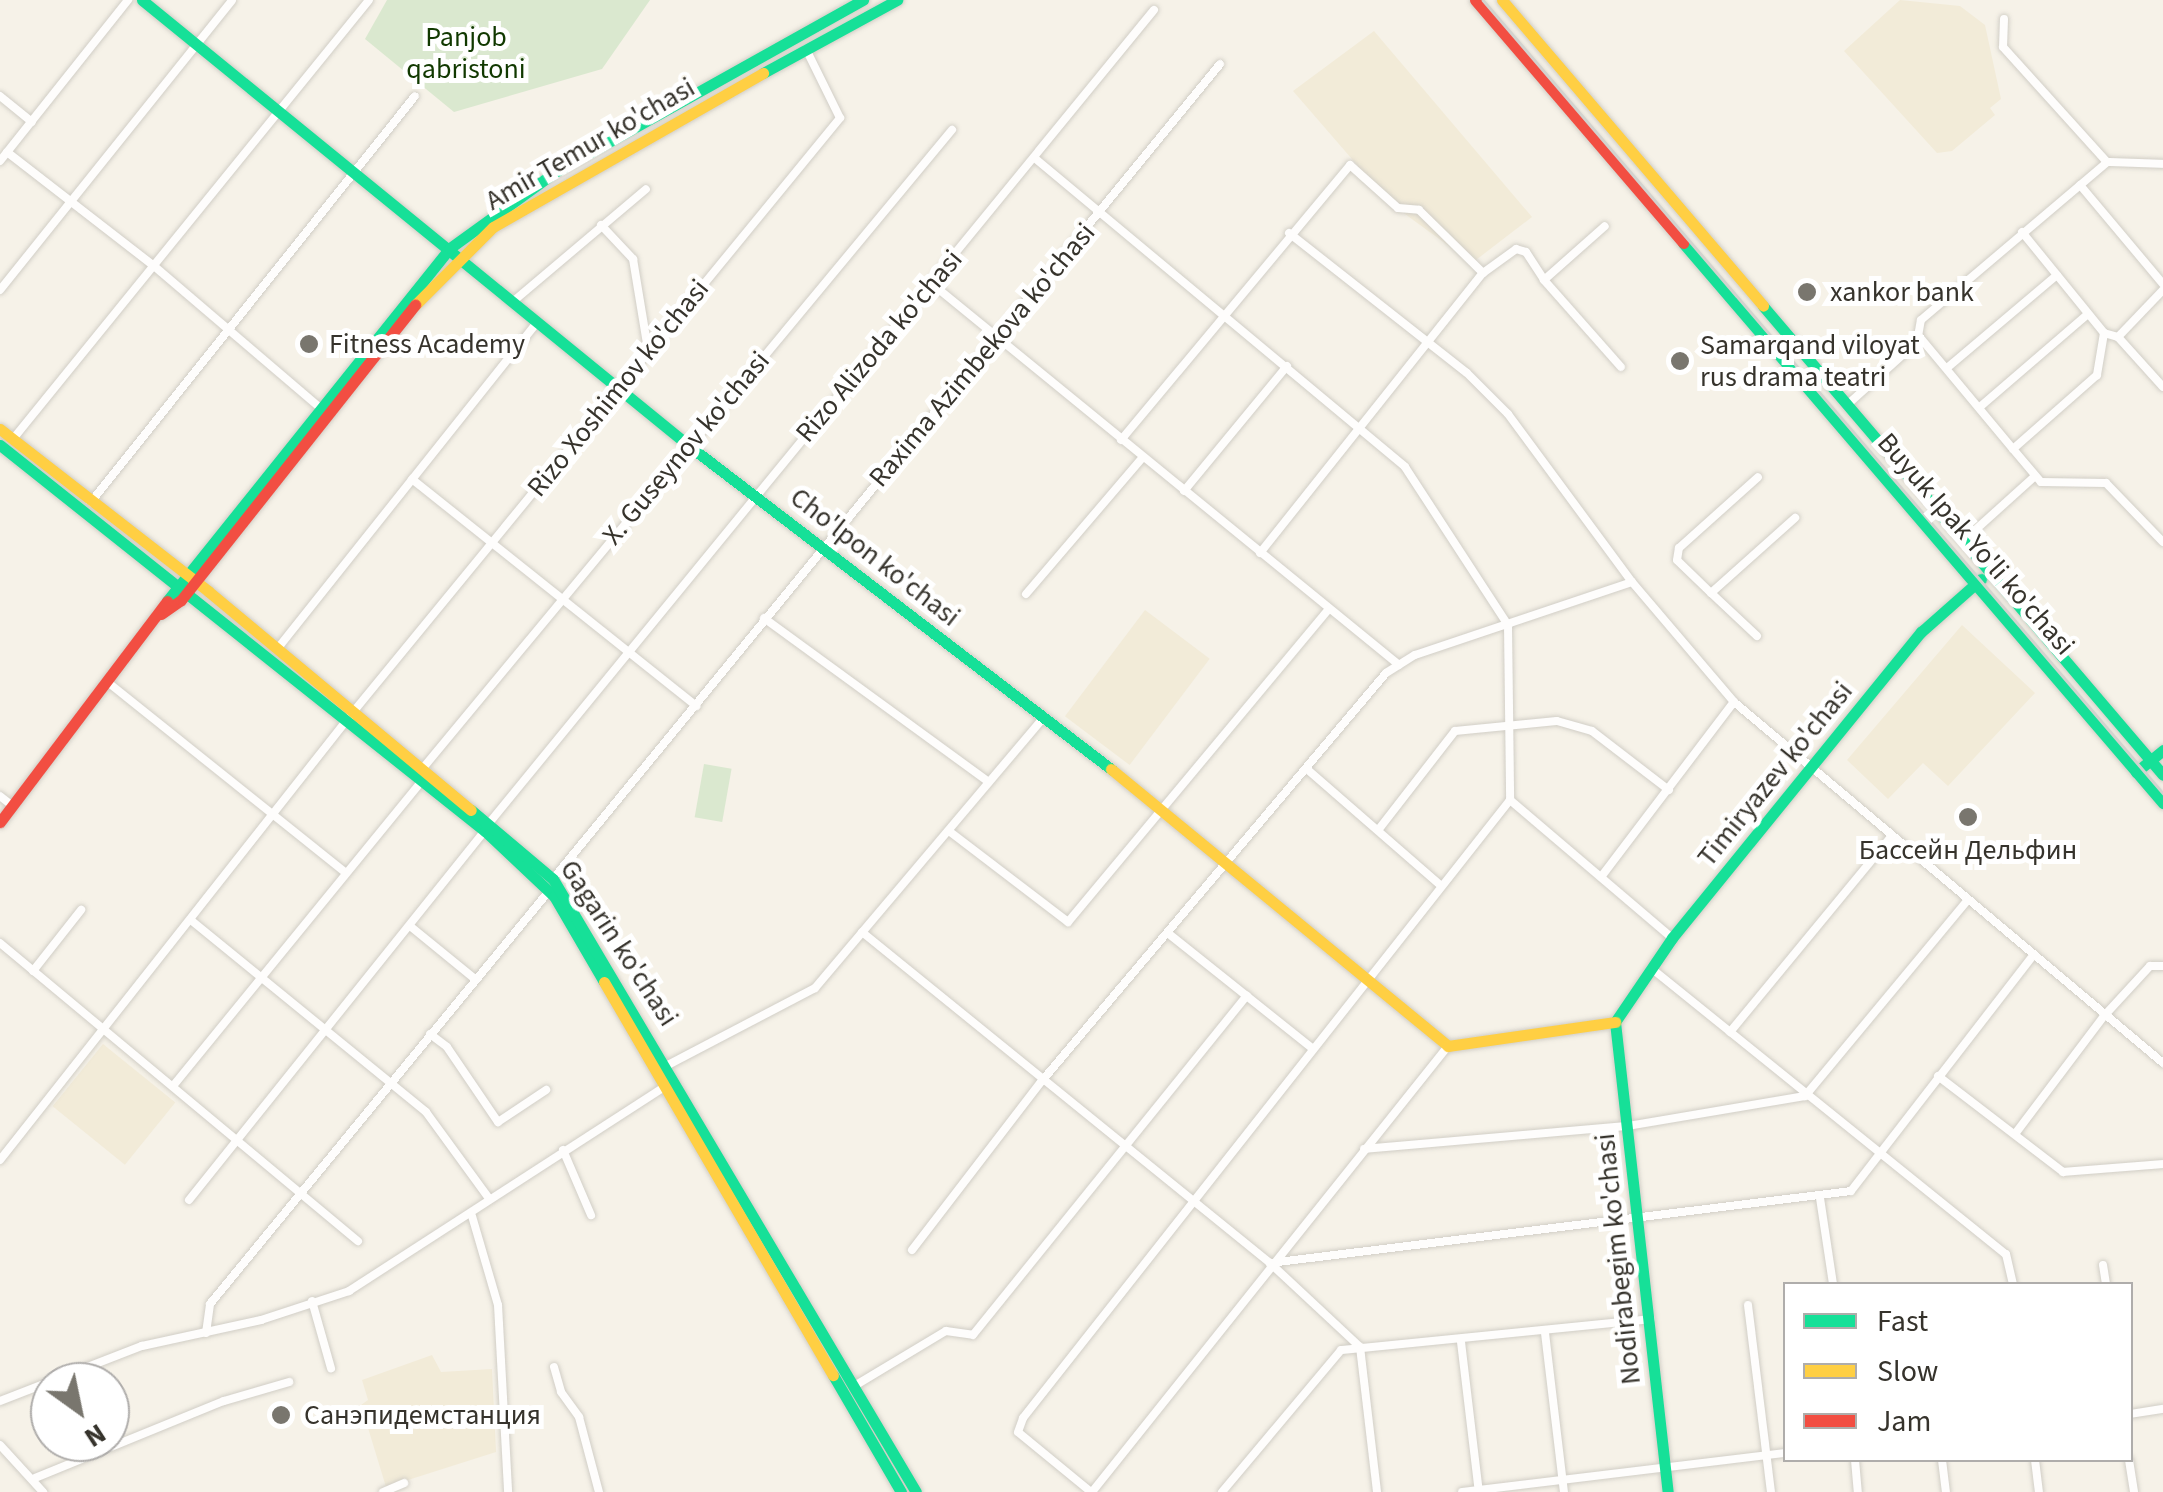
<!DOCTYPE html>
<html>
<head>
<meta charset="utf-8">
<style>
  body { margin:0 }
  #map { position:relative; width:2163px; height:1492px; overflow:hidden; background:#f6f2e8; font-family:"Source Sans 3",sans-serif }
  div>[style] { position:absolute }
  [style*='--x'] { left:calc(var(--x)*1px); top:calc(var(--y)*1px); width:calc(var(--w)*1px); rotate:calc(var(--a)*1deg) }
  .built>* { inset:0; background:#f2ebd8; transform-origin:0 0 }
  .green>* { inset:0; background:#dae8cf; transform-origin:0 0 }
  .roads { filter:drop-shadow(0 0 2px #d1cec6) drop-shadow(0 0 2px #d1cec6) }
  .street>* { height:8px; margin:-4px; padding:0 4px; transform-origin:4px; border-radius:4px; background:#fefdfc }
  .fast>* { height:11px; margin:-5.5px; padding:0 5.5px; transform-origin:5.5px; border-radius:5.5px; background:#16e098 }
  .slow>* { height:11px; margin:-5.5px; padding:0 5.5px; transform-origin:5.5px; border-radius:5.5px; background:#ffcf43 }
  .jam>* { height:11px; margin:-5.5px; padding:0 5.5px; transform-origin:5.5px; border-radius:5.5px; background:#f24e42 }
  .tram>* { height:2.5px; margin:-1.25px; padding:0 1.25px; transform-origin:1.25px; border-radius:1.25px; background:#d2d2ce }
  .dots>* { width:28px; height:28px; translate:-50% -50%; box-sizing:border-box; border:5px solid #fff; border-radius:50% }
  span { translate:-50% -50%; white-space:nowrap; text-align:center; line-height:1.15; -webkit-text-stroke:10px #fff; paint-order:stroke }
  .park-label { font-size:28px; color:#113900 }
  .street-label { font-size:28px; color:#36332c }
  .poi-label { font-size:28px; color:#36332c }
  .left { translate:0 -50%; text-align:left }
  .legend { position:absolute; left:1783px; top:1282px; width:350px; height:180px; box-sizing:border-box; background:#fff; border:2px solid #afadab; margin:0; padding:12px 18px; list-style:none; font-size:30px; color:#36332c }
  .legend li { display:flex; align-items:center; gap:20px; height:50px }
  .legend b { width:50px; border:2px solid #afadab }
  .north { position:absolute; left:30px; top:1362px; width:100px; height:100px; box-sizing:border-box; background:#fff; border:2px solid #afadab; border-radius:50%; rotate:147deg; font-size:28px; font-weight:700; line-height:40px; text-align:center; color:#36332c }
  .north::after { content:''; display:block; margin:auto; width:35px; height:45px; background:#79766e; clip-path:polygon(50% 0,100% 100%,50% 72%,0 100%) }
</style>
</head>
<body>
<div id="map">
  <div class="built">
    <i style="clip-path:polygon(1900px 0,1960px 6px,1985px 25px,2001px 99px,1990px 108px,1995px 115px,1952px 151px,1937px 153px,1844px 51px)"></i>
    <i style="clip-path:polygon(1374px 31px,1532px 217px,1472px 263px,1390px 203px,1293px 91px)"></i>
    <i style="left:1145px;top:610px;width:81px;height:133px;rotate:37deg"></i>
    <i style="clip-path:polygon(1962px 625px,2035px 693px,1948px 786px,1923px 763px,1888px 799px,1847px 760px)"></i>
    <i style="left:103px;top:1044px;width:93px;height:80px;rotate:39deg"></i>
    <i style="clip-path:polygon(432px 1355px,441px 1372px,492px 1369px,496px 1452px,386px 1487px,361px 1405px,368px 1400px,362px 1380px)"></i>
  </div>
  <div class="green">
    <i style="clip-path:polygon(387px 0,650px 0,602px 69px,454px 112px,365px 39px)"></i>
    <i style="left:704px;top:764px;width:28px;height:54px;rotate:10deg"></i>
  </div>
  <div class="roads">
    <div class="street">
      <i style="--x:2004;--y:19;--w:28;--a:92"></i>
      <i style="--x:2003;--y:47;--w:155;--a:47.9"></i>
      <i style="--x:0;--y:96;--w:41;--a:39.1"></i>
      <i style="--x:7;--y:152;--w:186;--a:37.8"></i>
      <i style="--x:154;--y:266;--w:214;--a:40.5"></i>
      <i style="--x:1037;--y:160;--w:479;--a:39.8"></i>
      <i style="--x:1405;--y:467;--w:189;--a:56.9"></i>
      <i style="--x:1508;--y:625;--w:175;--a:89.3"></i>
      <i style="--x:1510;--y:800;--w:213;--a:40.4"></i>
      <i style="--x:0;--y:161;--w:206;--a:-51.5"></i>
      <i style="--x:2080;--y:185;--w:129;--a:50"></i>
      <i style="--x:601;--y:225;--w:47;--a:46.7"></i>
      <i style="--x:633;--y:259;--w:92;--a:80.6"></i>
      <i style="--x:2022;--y:232;--w:130;--a:50.9"></i>
      <i style="--x:2104;--y:333;--w:15;--a:16"></i>
      <i style="--x:2118;--y:337;--w:67;--a:48"></i>
      <i style="--x:1289;--y:233;--w:226;--a:38.2"></i>
      <i style="--x:1467;--y:373;--w:58;--a:45"></i>
      <i style="--x:1508;--y:414;--w:209;--a:53.6"></i>
      <i style="--x:1632;--y:582;--w:157;--a:49.6"></i>
      <i style="--x:1734;--y:702;--w:561;--a:40.08"></i>
      <i style="--x:1544;--y:280;--w:116;--a:48.5"></i>
      <i style="--x:931;--y:283;--w:604;--a:39.22"></i>
      <i style="--x:0;--y:290;--w:371;--a:-51.3"></i>
      <i style="--x:516;--y:299;--w:170;--a:-40.2"></i>
      <i style="--x:2104;--y:333;--w:43;--a:99.5"></i>
      <i style="--x:2097;--y:375;--w:112;--a:138.6"></i>
      <i style="--x:2013;--y:449;--w:43;--a:49.7"></i>
      <i style="--x:2041;--y:482;--w:65;--a:0.9"></i>
      <i style="--x:2106;--y:483;--w:82;--a:46"></i>
      <i style="--x:1918;--y:335;--w:148;--a:50.2"></i>
      <i style="--x:2118;--y:337;--w:65;--a:-46.2"></i>
      <i style="--x:1947;--y:368;--w:144;--a:-40.2"></i>
      <i style="--x:1847;--y:405;--w:94;--a:-42"></i>
      <i style="--x:1917;--y:342;--w:22;--a:-80"></i>
      <i style="--x:1921;--y:320;--w:244;--a:-40.3"></i>
      <i style="--x:2107;--y:162;--w:56;--a:2"></i>
      <i style="--x:1981;--y:406;--w:141;--a:-40.7"></i>
      <i style="--x:13;--y:439;--w:565;--a:-50.96"></i>
      <i style="--x:1121;--y:440;--w:358;--a:-50.2"></i>
      <i style="--x:1350;--y:165;--w:64;--a:41.9"></i>
      <i style="--x:1398;--y:208;--w:21;--a:5"></i>
      <i style="--x:1419;--y:210;--w:90;--a:44.5"></i>
      <i style="--x:412;--y:479;--w:364;--a:38.6"></i>
      <i style="--x:1184;--y:491;--w:162;--a:-50.5"></i>
      <i style="--x:91;--y:502;--w:519;--a:-51.41"></i>
      <i style="--x:1963;--y:541;--w:96;--a:-42"></i>
      <i style="--x:1260;--y:553;--w:358;--a:-51.5"></i>
      <i style="--x:1483;--y:273;--w:41;--a:-36"></i>
      <i style="--x:1516;--y:249;--w:10;--a:17"></i>
      <i style="--x:1526;--y:252;--w:33;--a:57"></i>
      <i style="--x:1544;--y:280;--w:81;--a:-41.5"></i>
      <i style="--x:1711;--y:593;--w:47;--a:-135.9"></i>
      <i style="--x:1677;--y:560;--w:12;--a:-81"></i>
      <i style="--x:1679;--y:548;--w:106;--a:-41.9"></i>
      <i style="--x:1026;--y:594;--w:179;--a:-49.5"></i>
      <i style="--x:764;--y:618;--w:278;--a:36.1"></i>
      <i style="--x:1757;--y:636;--w:63;--a:-136.9"></i>
      <i style="--x:1711;--y:593;--w:113;--a:-41.8"></i>
      <i style="--x:278;--y:648;--w:416;--a:-51.5"></i>
      <i style="--x:110;--y:684;--w:299;--a:38.7"></i>
      <i style="--x:423;--y:768;--w:829;--a:-50.34"></i>
      <i style="--x:1308;--y:770;--w:174;--a:41"></i>
      <i style="--x:0;--y:796;--w:16;--a:38"></i>
      <i style="--x:490;--y:822;--w:1049;--a:-50.73"></i>
      <i style="--x:1379;--y:829;--w:124;--a:-52.2"></i>
      <i style="--x:1455;--y:731;--w:102;--a:-5.6"></i>
      <i style="--x:1557;--y:721;--w:36;--a:16"></i>
      <i style="--x:1592;--y:731;--w:97;--a:37.5"></i>
      <i style="--x:949;--y:831;--w:150;--a:37.4"></i>
      <i style="--x:1068;--y:922;--w:408;--a:-50.2"></i>
      <i style="--x:1601;--y:877;--w:220;--a:-52.8"></i>
      <i style="--x:553;--y:879;--w:1053;--a:-50.7"></i>
      <i style="--x:192;--y:921;--w:302;--a:39.2"></i>
      <i style="--x:426;--y:1112;--w:105;--a:53.9"></i>
      <i style="--x:410;--y:926;--w:84;--a:39.2"></i>
      <i style="--x:862;--y:932;--w:525;--a:39.05"></i>
      <i style="--x:1270;--y:1263;--w:123;--a:43"></i>
      <i style="--x:1360;--y:1347;--w:146;--a:83.3"></i>
      <i style="--x:1169;--y:934;--w:183;--a:38.6"></i>
      <i style="--x:0;--y:943;--w:466;--a:39.8"></i>
      <i style="--x:1651;--y:968;--w:456;--a:38.9"></i>
      <i style="--x:2006;--y:1254;--w:31;--a:77"></i>
      <i style="--x:33;--y:971;--w:78;--a:-51.8"></i>
      <i style="--x:1730;--y:1032;--w:253;--a:-50.5"></i>
      <i style="--x:430;--y:1034;--w:21;--a:37"></i>
      <i style="--x:447;--y:1047;--w:91;--a:55.8"></i>
      <i style="--x:498;--y:1122;--w:58;--a:-33.7"></i>
      <i style="--x:664;--y:1067;--w:170;--a:-27.6"></i>
      <i style="--x:815;--y:988;--w:355;--a:-49.8"></i>
      <i style="--x:1938;--y:1076;--w:158;--a:37.5"></i>
      <i style="--x:2063;--y:1172;--w:100;--a:-4.6"></i>
      <i style="--x:173;--y:1086;--w:394;--a:-50.8"></i>
      <i style="--x:2015;--y:1134;--w:148;--a:-53"></i>
      <i style="--x:2104;--y:1016;--w:68;--a:-47.4"></i>
      <i style="--x:2150;--y:966;--w:13;--a:0"></i>
      <i style="--x:1364;--y:1149;--w:265;--a:-5"></i>
      <i style="--x:1628;--y:1126;--w:180;--a:-9.6"></i>
      <i style="--x:1805;--y:1096;--w:255;--a:-50.3"></i>
      <i style="--x:563;--y:1150;--w:71;--a:66.7"></i>
      <i style="--x:0;--y:1160;--w:572;--a:-51.75"></i>
      <i style="--x:354;--y:711;--w:767;--a:-50.66"></i>
      <i style="--x:840;--y:118;--w:77;--a:-116.2"></i>
      <i style="--x:1820;--y:1198;--w:87;--a:81.4"></i>
      <i style="--x:189;--y:1200;--w:473;--a:-51.3"></i>
      <i style="--x:472;--y:1216;--w:93;--a:73.7"></i>
      <i style="--x:498;--y:1305;--w:187;--a:86.9"></i>
      <i style="--x:912;--y:1250;--w:212;--a:-52.5"></i>
      <i style="--x:1041;--y:1082;--w:535;--a:-49.85"></i>
      <i style="--x:1386;--y:673;--w:34;--a:-32"></i>
      <i style="--x:1415;--y:655;--w:229;--a:-18.6"></i>
      <i style="--x:1270;--y:1263;--w:585;--a:-7.06"></i>
      <i style="--x:1851;--y:1191;--w:294;--a:-52.3"></i>
      <i style="--x:2103;--y:1265;--w:19;--a:81"></i>
      <i style="--x:312;--y:1301;--w:70;--a:74.2"></i>
      <i style="--x:1748;--y:1305;--w:188;--a:83"></i>
      <i style="--x:206;--y:1333;--w:29;--a:-82"></i>
      <i style="--x:210;--y:1304;--w:534;--a:-50.62"></i>
      <i style="--x:1545;--y:1333;--w:160;--a:83.2"></i>
      <i style="--x:1461;--y:1342;--w:151;--a:83.2"></i>
      <i style="--x:554;--y:1367;--w:26;--a:74"></i>
      <i style="--x:561;--y:1392;--w:31;--a:54"></i>
      <i style="--x:579;--y:1417;--w:78;--a:75.1"></i>
      <i style="--x:856;--y:1385;--w:105;--a:-31"></i>
      <i style="--x:946;--y:1331;--w:27;--a:8"></i>
      <i style="--x:973;--y:1335;--w:436;--a:-51.1"></i>
      <i style="--x:0;--y:1401;--w:152;--a:-21.2"></i>
      <i style="--x:142;--y:1346;--w:122;--a:-12.3"></i>
      <i style="--x:261;--y:1320;--w:93;--a:-18.2"></i>
      <i style="--x:349;--y:1291;--w:380;--a:-32.9"></i>
      <i style="--x:2130;--y:1414;--w:33;--a:-9"></i>
      <i style="--x:0;--y:1445;--w:64;--a:47.5"></i>
      <i style="--x:1855;--y:1460;--w:32;--a:85"></i>
      <i style="--x:1942;--y:1460;--w:32;--a:83"></i>
      <i style="--x:2035;--y:1460;--w:32;--a:83"></i>
      <i style="--x:2129;--y:1460;--w:32;--a:81"></i>
      <i style="--x:35;--y:1478;--w:204;--a:-22.2"></i>
      <i style="--x:224;--y:1401;--w:68;--a:-16.3"></i>
      <i style="--x:383;--y:1492;--w:23;--a:-23"></i>
      <i style="--x:1091;--y:1492;--w:94;--a:-140.6"></i>
      <i style="--x:1018;--y:1432;--w:15;--a:-70"></i>
      <i style="--x:1023;--y:1418;--w:787;--a:-51.76"></i>
      <i style="--x:1092;--y:1492;--w:571;--a:-51.4"></i>
      <i style="--x:1222;--y:1492;--w:185;--a:-50"></i>
      <i style="--x:1341;--y:1350;--w:311;--a:-5.7"></i>
      <i style="--x:1462;--y:1492;--w:326;--a:-6.9"></i>
    </div>
    <div class="fast">
      <i style="--x:142;--y:0;--w:704;--a:39.18"></i>
      <i style="--x:688;--y:445;--w:533;--a:37.45"></i>
      <i style="--x:763;--y:73;--w:153;--a:-28.6"></i>
      <i style="--x:1683;--y:243;--w:738;--a:49.4"></i>
      <i style="--x:1763;--y:306;--w:616;--a:49.54"></i>
      <i style="--x:0;--y:445;--w:620;--a:38.52"></i>
      <i style="--x:485;--y:831;--w:95;--a:43.3"></i>
      <i style="--x:554;--y:896;--w:99;--a:59.8"></i>
      <i style="--x:167;--y:601;--w:452;--a:-51.3"></i>
      <i style="--x:450;--y:248;--w:130;--a:-35.9"></i>
      <i style="--x:555;--y:172;--w:353;--a:-29.2"></i>
      <i style="--x:2136;--y:772;--w:35;--a:-39"></i>
      <i style="--x:471;--y:810;--w:107;--a:40.1"></i>
      <i style="--x:553;--y:879;--w:712;--a:59.37"></i>
      <i style="--x:1615;--y:1022;--w:102;--a:-55.8"></i>
      <i style="--x:1672;--y:938;--w:395;--a:-50.9"></i>
      <i style="--x:1921;--y:632;--w:80;--a:-41.5"></i>
      <i style="--x:1615;--y:1022;--w:473;--a:83.6"></i>
      <i style="--x:833;--y:1375;--w:135;--a:59.8"></i>
    </div>
    <div class="slow">
      <i style="--x:1502;--y:0;--w:402;--a:49.5"></i>
      <i style="--x:415;--y:305;--w:110;--a:-45"></i>
      <i style="--x:493;--y:227;--w:311;--a:-29.7"></i>
      <i style="--x:0;--y:429;--w:264;--a:37.9"></i>
      <i style="--x:208;--y:591;--w:342;--a:39.8"></i>
      <i style="--x:1111;--y:769;--w:436;--a:39.4"></i>
      <i style="--x:1448;--y:1046;--w:169;--a:-8.2"></i>
      <i style="--x:604;--y:982;--w:455;--a:59.8"></i>
    </div>
    <div class="jam">
      <i style="--x:1475;--y:0;--w:320;--a:49.4"></i>
      <i style="--x:161;--y:614;--w:24;--a:-35"></i>
      <i style="--x:181;--y:600;--w:377;--a:-51.6"></i>
      <i style="--x:0;--y:822;--w:277;--a:-52.9"></i>
    </div>
  </div>
  <div class="tram">
    <i style="--x:1483;--y:0;--w:1045;--a:49.39"></i>
  </div>
  <div class="dots">
    <i style="left:1807px;top:292px;background:#79766e"></i>
    <i style="left:309px;top:344px;background:#79766e"></i>
    <i style="left:1680px;top:361px;background:#79766e"></i>
    <i style="left:1968px;top:817px;background:#79766e"></i>
    <i style="left:281px;top:1415px;background:#79766e"></i>
  </div>
  <div class="park-label">
    <span style="left:466px;top:53px">Panjob<br>qabristoni</span>
  </div>
  <div class="street-label">
    <span style="left:590px;top:144px;rotate:-30deg">Amir Temur ko'chasi</span>
    <span style="left:879px;top:346px;rotate:-50deg">Rizo Alizoda ko'chasi</span>
    <span style="left:982px;top:355px;rotate:-50deg">Raxima Azimbekova ko'chasi</span>
    <span style="left:618px;top:388px;rotate:-51deg">Rizo Xoshimov ko'chasi</span>
    <span style="left:686px;top:448px;rotate:-50deg">X. Guseynov ko'chasi</span>
    <span style="left:1976px;top:544px;rotate:49deg">Buyuk Ipak Yo'li ko'chasi</span>
    <span style="left:875px;top:557px;rotate:38deg">Cho'lpon ko'chasi</span>
    <span style="left:1775px;top:774px;rotate:-51deg">Timiryazev ko'chasi</span>
    <span style="left:619px;top:943px;rotate:57deg">Gagarin ko'chasi</span>
    <span style="left:1618px;top:1259px;rotate:-96deg">Nodirabegim ko'chasi</span>
  </div>
  <div class="poi-label">
    <span class="left" style="left:1830px;top:292px">xankor bank</span>
    <span class="left" style="left:329px;top:344px">Fitness Academy</span>
    <span class="left" style="left:1700px;top:361px">Samarqand viloyat<br>rus drama teatri</span>
    <span style="left:1968px;top:850px">Бассейн Дельфин</span>
    <span class="left" style="left:304px;top:1415px">Санэпидемстанция</span>
  </div>
  <ul class="legend">
  <li><b style="height:12px;background:#16e098"></b>Fast</li>
  <li><b style="height:12px;background:#ffcf43"></b>Slow</li>
  <li><b style="height:12px;background:#f24e42"></b>Jam</li>
  </ul>
  <div class="north">N</div>
</div>
</body>
</html>
